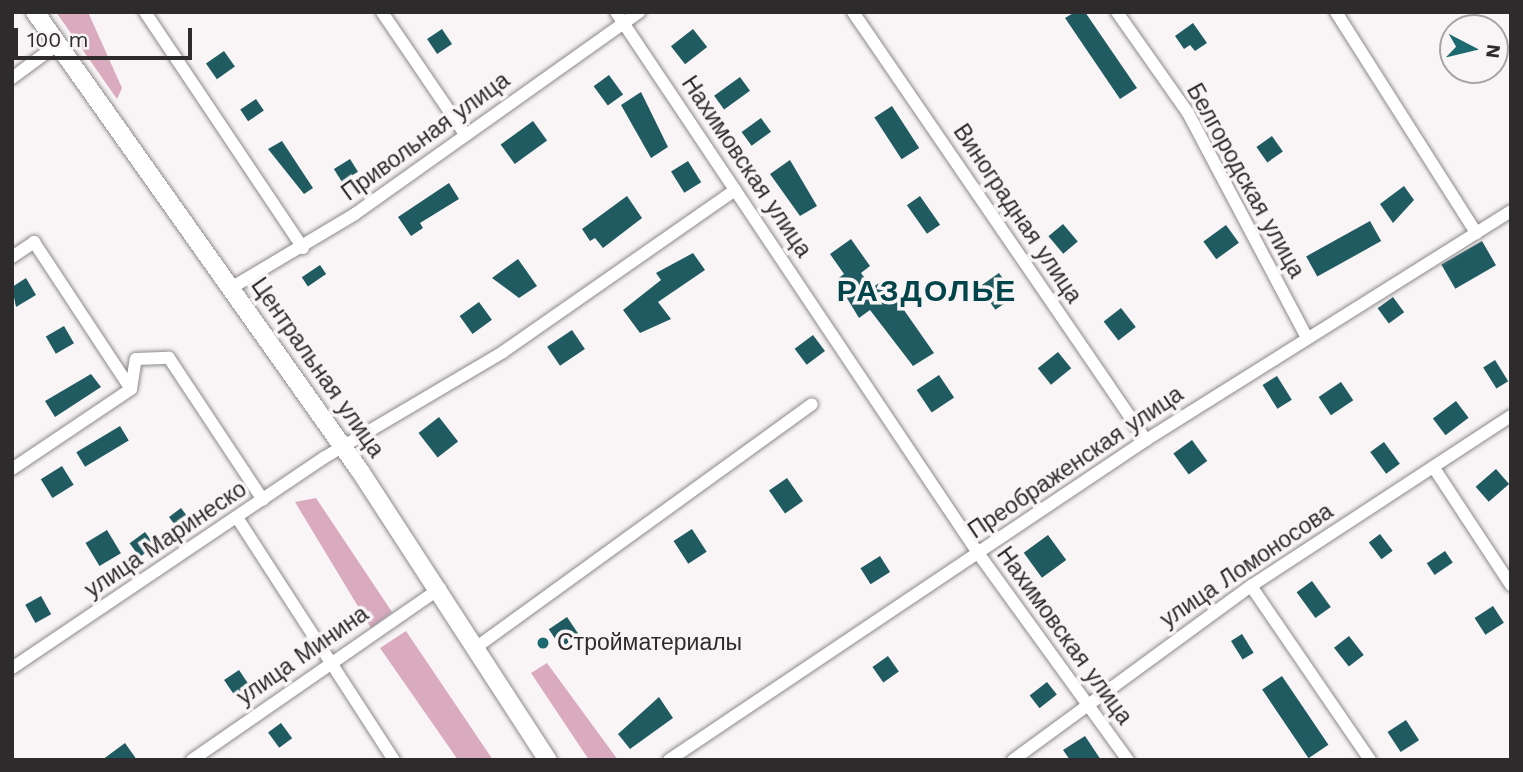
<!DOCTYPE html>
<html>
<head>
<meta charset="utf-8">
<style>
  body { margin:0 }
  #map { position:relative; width:1523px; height:772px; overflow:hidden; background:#f9f5f6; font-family:"Work Sans",sans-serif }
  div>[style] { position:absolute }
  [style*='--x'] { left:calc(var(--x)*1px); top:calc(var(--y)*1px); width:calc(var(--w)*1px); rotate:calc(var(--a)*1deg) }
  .forest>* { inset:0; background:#daabbf }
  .building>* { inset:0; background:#205b61; transform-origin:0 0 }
  .roads { filter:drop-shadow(0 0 2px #8d898b) drop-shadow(0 0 2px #8d898b) }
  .street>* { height:12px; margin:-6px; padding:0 6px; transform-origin:6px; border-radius:6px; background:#fff }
  .secondary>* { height:18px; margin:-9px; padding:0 9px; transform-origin:9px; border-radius:9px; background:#fff }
  .dots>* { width:19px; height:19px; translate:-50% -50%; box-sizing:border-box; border:4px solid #f9f5f6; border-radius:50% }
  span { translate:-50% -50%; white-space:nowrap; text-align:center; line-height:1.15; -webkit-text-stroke:7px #f9f5f6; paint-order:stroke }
  .street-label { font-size:23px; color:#2d2b2c }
  .poi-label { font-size:23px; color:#2d2b2c }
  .left { translate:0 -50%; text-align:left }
  .district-label { font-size:30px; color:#01444a; font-weight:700; letter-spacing:2px }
  .frame { position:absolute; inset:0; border:14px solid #2d2b2c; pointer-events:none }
  .north { position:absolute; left:1439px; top:14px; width:70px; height:70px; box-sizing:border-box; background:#f9f5f6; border:2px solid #a7a4a5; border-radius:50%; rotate:97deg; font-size:19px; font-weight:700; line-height:28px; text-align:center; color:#2d2b2c }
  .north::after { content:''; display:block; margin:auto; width:24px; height:32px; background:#1d6970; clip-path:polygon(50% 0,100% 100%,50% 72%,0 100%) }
  .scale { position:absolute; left:14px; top:28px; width:178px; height:32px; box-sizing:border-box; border:4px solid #2d2b2c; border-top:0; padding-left:9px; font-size:21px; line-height:24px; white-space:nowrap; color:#2d2b2c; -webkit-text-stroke:5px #f9f5f6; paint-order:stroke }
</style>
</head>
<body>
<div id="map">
  <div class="forest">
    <i style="clip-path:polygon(56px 12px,88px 12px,122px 88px,117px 99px)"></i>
    <i style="clip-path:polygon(316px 498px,392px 612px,371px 628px,295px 502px)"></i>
    <i style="clip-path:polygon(406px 631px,493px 760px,458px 760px,380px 648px)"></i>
    <i style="clip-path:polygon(547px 663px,618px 760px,589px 760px,531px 673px)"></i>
  </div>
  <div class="building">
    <i style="clip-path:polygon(1075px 12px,1085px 12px,1137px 88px,1120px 99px,1065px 18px)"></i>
    <i style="clip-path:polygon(1193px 23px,1207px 43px,1195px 51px,1190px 45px,1184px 49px,1175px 36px)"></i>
    <i style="left:442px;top:29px;width:18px;height:18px;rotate:56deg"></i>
    <i style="left:693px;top:29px;width:23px;height:28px;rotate:52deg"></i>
    <i style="left:224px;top:51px;width:19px;height:22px;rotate:55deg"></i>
    <i style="left:609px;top:75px;width:24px;height:19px;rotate:54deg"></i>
    <i style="left:740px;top:77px;width:17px;height:32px;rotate:54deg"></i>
    <i style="clip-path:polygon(641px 92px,668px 147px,651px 158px,621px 105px)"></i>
    <i style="left:256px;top:99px;width:14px;height:19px;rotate:56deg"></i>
    <i style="left:892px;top:106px;width:50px;height:21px;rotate:57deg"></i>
    <i style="left:761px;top:118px;width:17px;height:24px;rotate:54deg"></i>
    <i style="left:533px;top:121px;width:24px;height:40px;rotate:54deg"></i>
    <i style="left:1272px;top:136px;width:19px;height:19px;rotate:55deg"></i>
    <i style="clip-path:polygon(282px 141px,313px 188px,304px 194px,268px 149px)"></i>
    <i style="left:350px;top:159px;width:15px;height:19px;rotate:58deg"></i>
    <i style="clip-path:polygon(790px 160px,817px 206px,800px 216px,770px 174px)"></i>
    <i style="left:688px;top:161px;width:25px;height:20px;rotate:58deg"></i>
    <i style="clip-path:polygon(449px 183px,459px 199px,420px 223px,423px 228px,411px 236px,398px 217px)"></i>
    <i style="clip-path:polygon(1404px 186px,1414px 200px,1393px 223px,1380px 204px)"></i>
    <i style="clip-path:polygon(627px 196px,642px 218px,603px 248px,595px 238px,590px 241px,582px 229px)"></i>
    <i style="left:920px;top:196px;width:35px;height:16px;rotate:55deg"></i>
    <i style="left:1370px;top:221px;width:23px;height:73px;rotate:61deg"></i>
    <i style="left:1063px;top:224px;width:23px;height:19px;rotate:50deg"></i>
    <i style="left:1226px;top:225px;width:22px;height:28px;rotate:54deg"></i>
    <i style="clip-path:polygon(851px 239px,870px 266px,861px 273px,872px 288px,883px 280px,934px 353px,913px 366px,870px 310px,859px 318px,836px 280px,844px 274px,830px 254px)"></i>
    <i style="left:1482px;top:241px;width:28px;height:47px;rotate:60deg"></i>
    <i style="clip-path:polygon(693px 253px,705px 270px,658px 302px,671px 319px,640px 333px,623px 310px,661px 280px,656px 273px)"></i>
    <i style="clip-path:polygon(518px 259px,537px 286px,519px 298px,492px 278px)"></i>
    <i style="left:320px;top:265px;width:11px;height:22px;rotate:56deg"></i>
    <i style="left:999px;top:273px;width:28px;height:24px;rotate:55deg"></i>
    <i style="clip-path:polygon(26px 278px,36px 295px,16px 307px,12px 287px)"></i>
    <i style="left:1393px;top:297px;width:19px;height:19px;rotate:54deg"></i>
    <i style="left:479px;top:302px;width:22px;height:24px;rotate:54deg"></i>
    <i style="left:1121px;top:308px;width:24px;height:22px;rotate:52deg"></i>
    <i style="left:64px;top:326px;width:20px;height:21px;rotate:60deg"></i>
    <i style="left:572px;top:330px;width:23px;height:30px;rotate:56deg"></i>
    <i style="left:813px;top:335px;width:20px;height:23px;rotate:53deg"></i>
    <i style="left:1058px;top:352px;width:21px;height:26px;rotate:51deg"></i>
    <i style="left:1495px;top:360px;width:25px;height:14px;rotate:58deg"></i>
    <i style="clip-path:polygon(91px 374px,101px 387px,55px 417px,45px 401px)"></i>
    <i style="left:939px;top:375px;width:27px;height:27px;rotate:56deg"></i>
    <i style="left:1277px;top:376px;width:28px;height:17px;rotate:58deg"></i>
    <i style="left:1341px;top:382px;width:22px;height:27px;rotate:56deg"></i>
    <i style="left:1456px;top:401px;width:21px;height:29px;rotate:53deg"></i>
    <i style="left:439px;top:417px;width:31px;height:26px;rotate:52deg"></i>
    <i style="left:120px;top:426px;width:17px;height:51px;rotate:59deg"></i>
    <i style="left:1192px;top:440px;width:26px;height:23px;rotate:54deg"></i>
    <i style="left:1384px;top:442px;width:27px;height:17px;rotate:54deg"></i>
    <i style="left:62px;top:466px;width:22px;height:25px;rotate:58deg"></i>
    <i style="left:1496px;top:469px;width:20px;height:27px;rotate:49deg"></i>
    <i style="left:787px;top:478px;width:28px;height:22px;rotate:55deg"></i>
    <i style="left:181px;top:508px;width:20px;height:15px;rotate:53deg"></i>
    <i style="left:692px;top:529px;width:27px;height:22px;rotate:57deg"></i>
    <i style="left:107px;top:530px;width:27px;height:25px;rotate:59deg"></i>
    <i style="left:145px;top:532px;width:17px;height:19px;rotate:54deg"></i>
    <i style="left:1380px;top:534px;width:21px;height:14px;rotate:53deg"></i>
    <i style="left:1048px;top:535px;width:31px;height:30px;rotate:54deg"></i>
    <i style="left:1445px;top:551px;width:14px;height:22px;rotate:56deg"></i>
    <i style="left:880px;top:556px;width:19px;height:23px;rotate:58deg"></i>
    <i style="left:1312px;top:581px;width:32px;height:19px;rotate:54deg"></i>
    <i style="left:41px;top:596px;width:21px;height:18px;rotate:61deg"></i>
    <i style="left:1493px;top:606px;width:20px;height:22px;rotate:57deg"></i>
    <i style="left:567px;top:617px;width:22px;height:22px;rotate:56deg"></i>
    <i style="left:1242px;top:634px;width:22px;height:13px;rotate:58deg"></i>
    <i style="left:1349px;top:636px;width:24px;height:19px;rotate:52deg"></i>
    <i style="left:888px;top:656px;width:19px;height:19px;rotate:55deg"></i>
    <i style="left:239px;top:670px;width:22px;height:18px;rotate:56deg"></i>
    <i style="left:1282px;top:676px;width:83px;height:24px;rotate:56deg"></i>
    <i style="left:1047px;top:682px;width:16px;height:22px;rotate:52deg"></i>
    <i style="clip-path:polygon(659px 697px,673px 718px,630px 749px,618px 734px)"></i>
    <i style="left:1406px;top:720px;width:24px;height:22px;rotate:57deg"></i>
    <i style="left:281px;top:723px;width:19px;height:16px;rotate:54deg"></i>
    <i style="clip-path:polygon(1085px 736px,1101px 760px,1070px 760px,1063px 750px)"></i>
    <i style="clip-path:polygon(125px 743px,137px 760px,102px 760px)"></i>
  </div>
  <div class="roads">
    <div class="street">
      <i style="--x:145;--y:12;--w:284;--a:56.2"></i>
      <i style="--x:382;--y:12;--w:148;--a:55.8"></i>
      <i style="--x:616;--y:12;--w:651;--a:56.21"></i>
      <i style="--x:978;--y:553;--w:256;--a:54.1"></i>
      <i style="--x:853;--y:12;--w:519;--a:55.61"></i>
      <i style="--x:1117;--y:12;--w:123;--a:54.9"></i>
      <i style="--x:1188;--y:113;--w:255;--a:62.1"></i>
      <i style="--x:1336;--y:12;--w:262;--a:57.6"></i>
      <i style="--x:12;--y:78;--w:57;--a:-36.5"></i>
      <i style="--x:12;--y:257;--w:27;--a:-34"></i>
      <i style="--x:34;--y:242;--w:176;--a:56.6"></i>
      <i style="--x:131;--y:389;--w:30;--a:-81"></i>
      <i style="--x:136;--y:359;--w:33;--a:-2"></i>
      <i style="--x:169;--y:358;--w:170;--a:56.5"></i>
      <i style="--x:231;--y:288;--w:144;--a:-30.8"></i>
      <i style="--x:355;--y:214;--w:349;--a:-35.4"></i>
      <i style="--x:1434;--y:468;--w:140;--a:56.7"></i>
      <i style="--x:12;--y:469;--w:143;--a:-33.9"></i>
      <i style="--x:238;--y:519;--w:287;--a:57.1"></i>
      <i style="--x:1251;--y:586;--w:211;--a:55.6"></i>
      <i style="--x:478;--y:646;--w:412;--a:-35.9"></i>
      <i style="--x:12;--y:668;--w:377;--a:-34"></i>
      <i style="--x:325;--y:457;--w:207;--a:-30.5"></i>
      <i style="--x:503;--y:352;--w:283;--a:-34.9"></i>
      <i style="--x:192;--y:760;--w:302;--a:-34.7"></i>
      <i style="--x:669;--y:760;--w:574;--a:-33.86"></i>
      <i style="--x:1146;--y:440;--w:431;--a:-32.1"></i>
      <i style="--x:1013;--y:760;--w:295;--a:-36.2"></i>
      <i style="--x:1251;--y:586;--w:311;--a:-33.2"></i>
    </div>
    <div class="secondary">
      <i style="--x:35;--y:12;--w:562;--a:54.7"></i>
      <i style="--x:360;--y:471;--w:345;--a:57"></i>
    </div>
  </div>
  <div class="dots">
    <i style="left:543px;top:643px;background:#1d6970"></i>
  </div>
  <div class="street-label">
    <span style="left:426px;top:137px;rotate:-36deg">Привольная улица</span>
    <span style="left:746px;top:167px;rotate:56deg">Нахимовская улица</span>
    <span style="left:1245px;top:181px;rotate:61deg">Белгородская улица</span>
    <span style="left:1017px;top:214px;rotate:56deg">Виноградная улица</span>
    <span style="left:317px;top:368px;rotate:55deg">Центральная улица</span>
    <span style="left:1076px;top:463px;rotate:-34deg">Преображенская улица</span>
    <span style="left:166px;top:540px;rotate:-34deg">улица Маринеско</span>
    <span style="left:1247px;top:566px;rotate:-34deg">улица Ломоносова</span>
    <span style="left:1064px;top:636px;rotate:54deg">Нахимовская улица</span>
    <span style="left:303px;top:656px;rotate:-35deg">улица Минина</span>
  </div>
  <div class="poi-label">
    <span class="left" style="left:557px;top:643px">Стройматериалы</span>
  </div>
  <div class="district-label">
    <span style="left:927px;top:291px">РАЗДОЛЬЕ</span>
  </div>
  <div class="frame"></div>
  <div class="north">N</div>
  <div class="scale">100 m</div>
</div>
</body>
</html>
